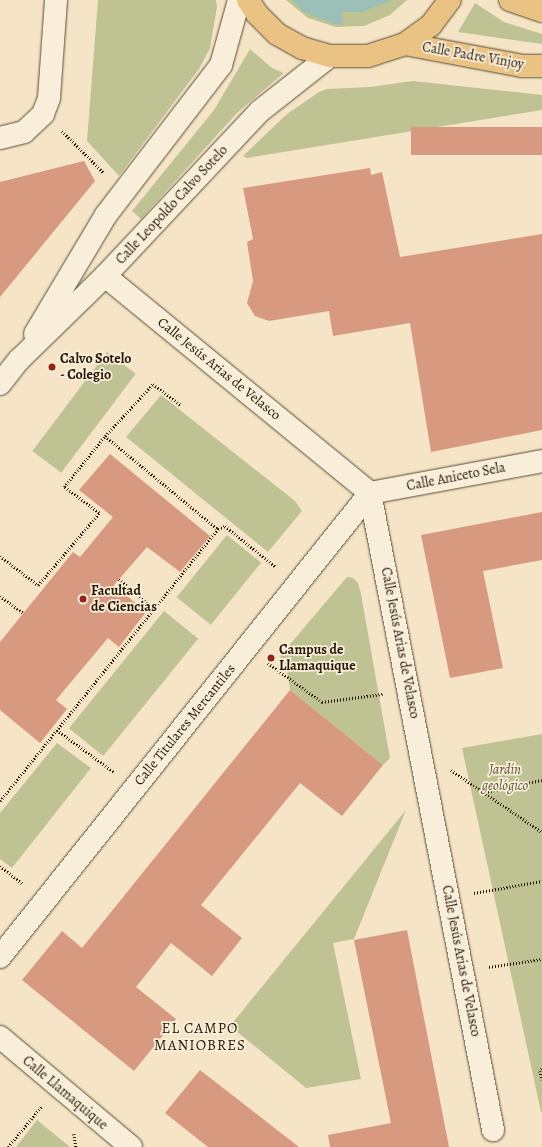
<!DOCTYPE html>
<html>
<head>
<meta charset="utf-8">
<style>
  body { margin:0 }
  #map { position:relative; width:542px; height:1147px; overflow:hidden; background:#f5e5c6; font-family:Alegreya,serif }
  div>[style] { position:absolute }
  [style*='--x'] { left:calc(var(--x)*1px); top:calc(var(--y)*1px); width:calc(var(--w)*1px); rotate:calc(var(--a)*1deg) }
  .green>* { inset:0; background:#bfc393; transform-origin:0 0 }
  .water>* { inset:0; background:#9cbfb8 }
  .building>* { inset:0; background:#d7997f; transform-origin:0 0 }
  .path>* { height:2.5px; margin-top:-1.25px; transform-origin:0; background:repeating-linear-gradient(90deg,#271703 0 1px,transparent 0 3px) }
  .roads { filter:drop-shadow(0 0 1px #5a4a34) drop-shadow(0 0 1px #5a4a34) }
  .street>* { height:22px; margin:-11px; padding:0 11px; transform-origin:11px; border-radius:11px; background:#f8eeda }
  .secondary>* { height:22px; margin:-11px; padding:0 11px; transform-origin:11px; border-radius:11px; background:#f8eeda }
  .highway>* { height:22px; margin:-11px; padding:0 11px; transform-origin:11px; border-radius:11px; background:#eac283 }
  .dots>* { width:11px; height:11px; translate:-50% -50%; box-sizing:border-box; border:2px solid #f8eeda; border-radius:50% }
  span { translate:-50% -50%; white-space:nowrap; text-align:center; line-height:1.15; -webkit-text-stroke:3.5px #f8eeda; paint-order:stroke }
  .street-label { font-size:14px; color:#271703 }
  .poi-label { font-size:14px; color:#271703; font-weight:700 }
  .left { translate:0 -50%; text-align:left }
  .park-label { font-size:14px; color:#5c5335; font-style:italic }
  .neighbourhood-label { font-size:15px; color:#271703; letter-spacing:1px }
</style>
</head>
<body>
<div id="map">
  <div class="green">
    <i style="clip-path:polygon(98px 0,216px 0,217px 7px,210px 48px,199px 69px,119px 176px,87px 141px)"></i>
    <i style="clip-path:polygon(286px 0,407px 0,390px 15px,364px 26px,336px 27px,308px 18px)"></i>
    <i style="clip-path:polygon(475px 3px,504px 22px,542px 34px,542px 44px,458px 32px)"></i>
    <i style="clip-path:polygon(250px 49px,272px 68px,284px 73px,237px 113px,141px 219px,132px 211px,214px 110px)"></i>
    <i style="clip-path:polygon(413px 81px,542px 95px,542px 110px,247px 158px,243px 156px,287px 114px,319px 92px,327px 89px,370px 87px)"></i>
    <i style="left:107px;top:352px;width:36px;height:124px;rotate:37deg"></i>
    <i style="clip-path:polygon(161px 395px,295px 501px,302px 511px,268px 552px,126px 437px)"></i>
    <i style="left:227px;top:535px;width:44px;height:80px;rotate:39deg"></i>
    <i style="clip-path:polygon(347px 577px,353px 578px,358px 583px,361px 594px,390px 758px,383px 765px,290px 690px,286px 665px,280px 656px)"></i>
    <i style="left:164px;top:611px;width:44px;height:151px;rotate:39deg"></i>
    <i style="clip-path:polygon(542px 734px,542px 1112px,541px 1112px,462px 748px)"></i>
    <i style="clip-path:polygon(57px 743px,91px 768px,12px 868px,0 859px,0 813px)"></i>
    <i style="clip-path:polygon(406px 810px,354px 939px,333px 943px,361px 1079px,306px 1088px,230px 1026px)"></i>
    <i style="clip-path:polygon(37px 1120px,70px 1147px,16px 1147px)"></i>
  </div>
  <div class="water">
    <i style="clip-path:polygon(292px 0,392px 0,363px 12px,342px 12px,343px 25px,331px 23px,304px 12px)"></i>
  </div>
  <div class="building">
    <i style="left:542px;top:127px;width:28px;height:131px;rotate:90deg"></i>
    <i style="clip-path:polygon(84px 161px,95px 181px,0 297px,0 182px)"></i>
    <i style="clip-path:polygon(370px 168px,371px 175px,382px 172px,400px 257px,542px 234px,542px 430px,431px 452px,410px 323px,333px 336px,329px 311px,269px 321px,255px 316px,247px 303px,253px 281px,247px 242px,253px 239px,243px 188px)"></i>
    <i style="clip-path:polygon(110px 454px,210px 536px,180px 572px,147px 547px,114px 585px,146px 612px,119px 647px,108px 638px,56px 700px,67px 709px,40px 743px,0 710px,0 642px,73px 552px,80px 557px,113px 517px,79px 490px)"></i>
    <i style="clip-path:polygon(542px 512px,542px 560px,483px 571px,503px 668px,450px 678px,421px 535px)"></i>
    <i style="clip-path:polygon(290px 690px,383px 765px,342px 816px,300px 783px,201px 905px,242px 938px,212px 976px,171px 943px,136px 987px,176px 1019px,134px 1071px,22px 980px,62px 931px,82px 948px)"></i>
    <i style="clip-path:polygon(407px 930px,449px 1147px,330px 1147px,328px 1135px,391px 1123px,354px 940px)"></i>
    <i style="clip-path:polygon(200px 1070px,299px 1147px,208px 1147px,165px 1113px)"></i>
  </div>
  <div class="path">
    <i style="--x:62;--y:131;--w:59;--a:45"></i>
    <i style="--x:105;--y:436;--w:146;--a:39.5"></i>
    <i style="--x:218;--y:529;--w:8;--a:-23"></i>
    <i style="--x:225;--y:526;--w:65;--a:38.8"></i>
    <i style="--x:0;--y:556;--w:48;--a:37.3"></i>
    <i style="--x:38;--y:585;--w:94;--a:-49.7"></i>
    <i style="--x:99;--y:513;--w:44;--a:-143.4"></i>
    <i style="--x:64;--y:487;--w:65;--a:-51.2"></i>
    <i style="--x:105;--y:436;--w:71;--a:-47.3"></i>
    <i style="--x:153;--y:384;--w:35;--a:37"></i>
    <i style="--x:119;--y:579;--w:46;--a:40.6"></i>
    <i style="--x:0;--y:596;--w:29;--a:36"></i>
    <i style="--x:268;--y:663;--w:67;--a:35.8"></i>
    <i style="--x:322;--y:702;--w:61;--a:-7.6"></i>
    <i style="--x:57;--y:730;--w:71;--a:36.4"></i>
    <i style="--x:451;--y:770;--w:110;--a:34.3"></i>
    <i style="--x:485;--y:792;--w:58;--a:-11.9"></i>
    <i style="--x:0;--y:801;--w:349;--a:-51.3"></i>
    <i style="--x:0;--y:866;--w:29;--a:38"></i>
    <i style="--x:474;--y:893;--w:69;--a:-10"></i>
    <i style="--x:489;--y:967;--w:54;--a:-8.6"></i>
    <i style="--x:542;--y:1069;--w:3;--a:135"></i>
    <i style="--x:540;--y:1071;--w:9;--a:77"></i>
    <i style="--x:74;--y:1134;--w:13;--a:81"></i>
    <i style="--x:8;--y:1147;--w:52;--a:-50.5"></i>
  </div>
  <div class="roads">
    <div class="street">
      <i style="--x:0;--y:138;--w:25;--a:-14"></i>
      <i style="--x:24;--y:132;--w:26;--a:-43"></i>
      <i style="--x:43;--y:114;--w:17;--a:-69"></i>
      <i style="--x:49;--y:98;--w:98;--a:-85.9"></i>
      <i style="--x:105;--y:276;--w:343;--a:39.3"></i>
      <i style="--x:370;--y:493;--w:649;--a:79.07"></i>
      <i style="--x:370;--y:493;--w:175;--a:-10.5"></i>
      <i style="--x:0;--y:957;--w:593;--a:-51.43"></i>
      <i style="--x:0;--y:1037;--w:171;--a:40"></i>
    </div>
    <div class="secondary">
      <i style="--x:35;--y:334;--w:139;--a:-59.2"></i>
      <i style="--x:106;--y:215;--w:189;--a:-52.5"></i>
      <i style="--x:221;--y:65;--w:67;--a:-74.5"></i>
      <i style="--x:0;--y:384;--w:31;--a:-52"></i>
      <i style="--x:19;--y:360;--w:120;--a:-44.3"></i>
      <i style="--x:105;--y:276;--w:226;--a:-46.8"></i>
      <i style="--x:260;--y:111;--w:89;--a:-38.2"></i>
    </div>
    <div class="highway">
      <i style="--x:248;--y:0;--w:17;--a:57"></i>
      <i style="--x:257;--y:14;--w:28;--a:45"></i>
      <i style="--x:277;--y:34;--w:29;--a:29"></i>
      <i style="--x:302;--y:48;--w:29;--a:16"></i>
      <i style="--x:330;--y:56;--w:38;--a:0"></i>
      <i style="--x:368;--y:56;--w:39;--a:-18"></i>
      <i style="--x:405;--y:44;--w:32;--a:-36"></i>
      <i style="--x:431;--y:25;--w:31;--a:-53"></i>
      <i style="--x:510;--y:0;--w:34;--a:19"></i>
      <i style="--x:405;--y:44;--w:119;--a:10.6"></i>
      <i style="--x:522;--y:66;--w:20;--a:0"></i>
    </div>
  </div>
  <div class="dots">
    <i style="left:52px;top:367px;background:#8f2418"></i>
    <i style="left:83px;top:599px;background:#8f2418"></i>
    <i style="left:271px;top:658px;background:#8f2418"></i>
  </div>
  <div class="street-label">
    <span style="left:473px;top:56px;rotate:10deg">Calle Padre Vinjoy</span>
    <span style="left:172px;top:205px;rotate:-47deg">Calle Leopoldo Calvo Sotelo</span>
    <span style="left:219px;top:369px;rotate:39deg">Calle Jesús Arias de Velasco</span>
    <span style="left:456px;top:477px;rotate:-11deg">Calle Aniceto Sela</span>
    <span style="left:400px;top:643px;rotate:79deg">Calle Jesús Arias de Velasco</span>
    <span style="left:185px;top:725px;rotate:-51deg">Calle Titulares Mercantiles</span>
    <span style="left:461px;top:961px;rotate:79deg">Calle Jesús Arias de Velasco</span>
    <span style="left:65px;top:1093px;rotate:40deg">Calle Llamaquique</span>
  </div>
  <div class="poi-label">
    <span class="left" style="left:60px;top:367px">Calvo Sotelo<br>- Colegio</span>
    <span class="left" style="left:91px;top:599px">Facultad<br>de Ciencias</span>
    <span class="left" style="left:279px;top:658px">Campus de<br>Llamaquique</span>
  </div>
  <div class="park-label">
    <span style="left:505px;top:778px">Jardín<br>geológico</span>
  </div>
  <div class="neighbourhood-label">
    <span style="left:200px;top:1037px">EL CAMPO<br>MANIOBRES</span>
  </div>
</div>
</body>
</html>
